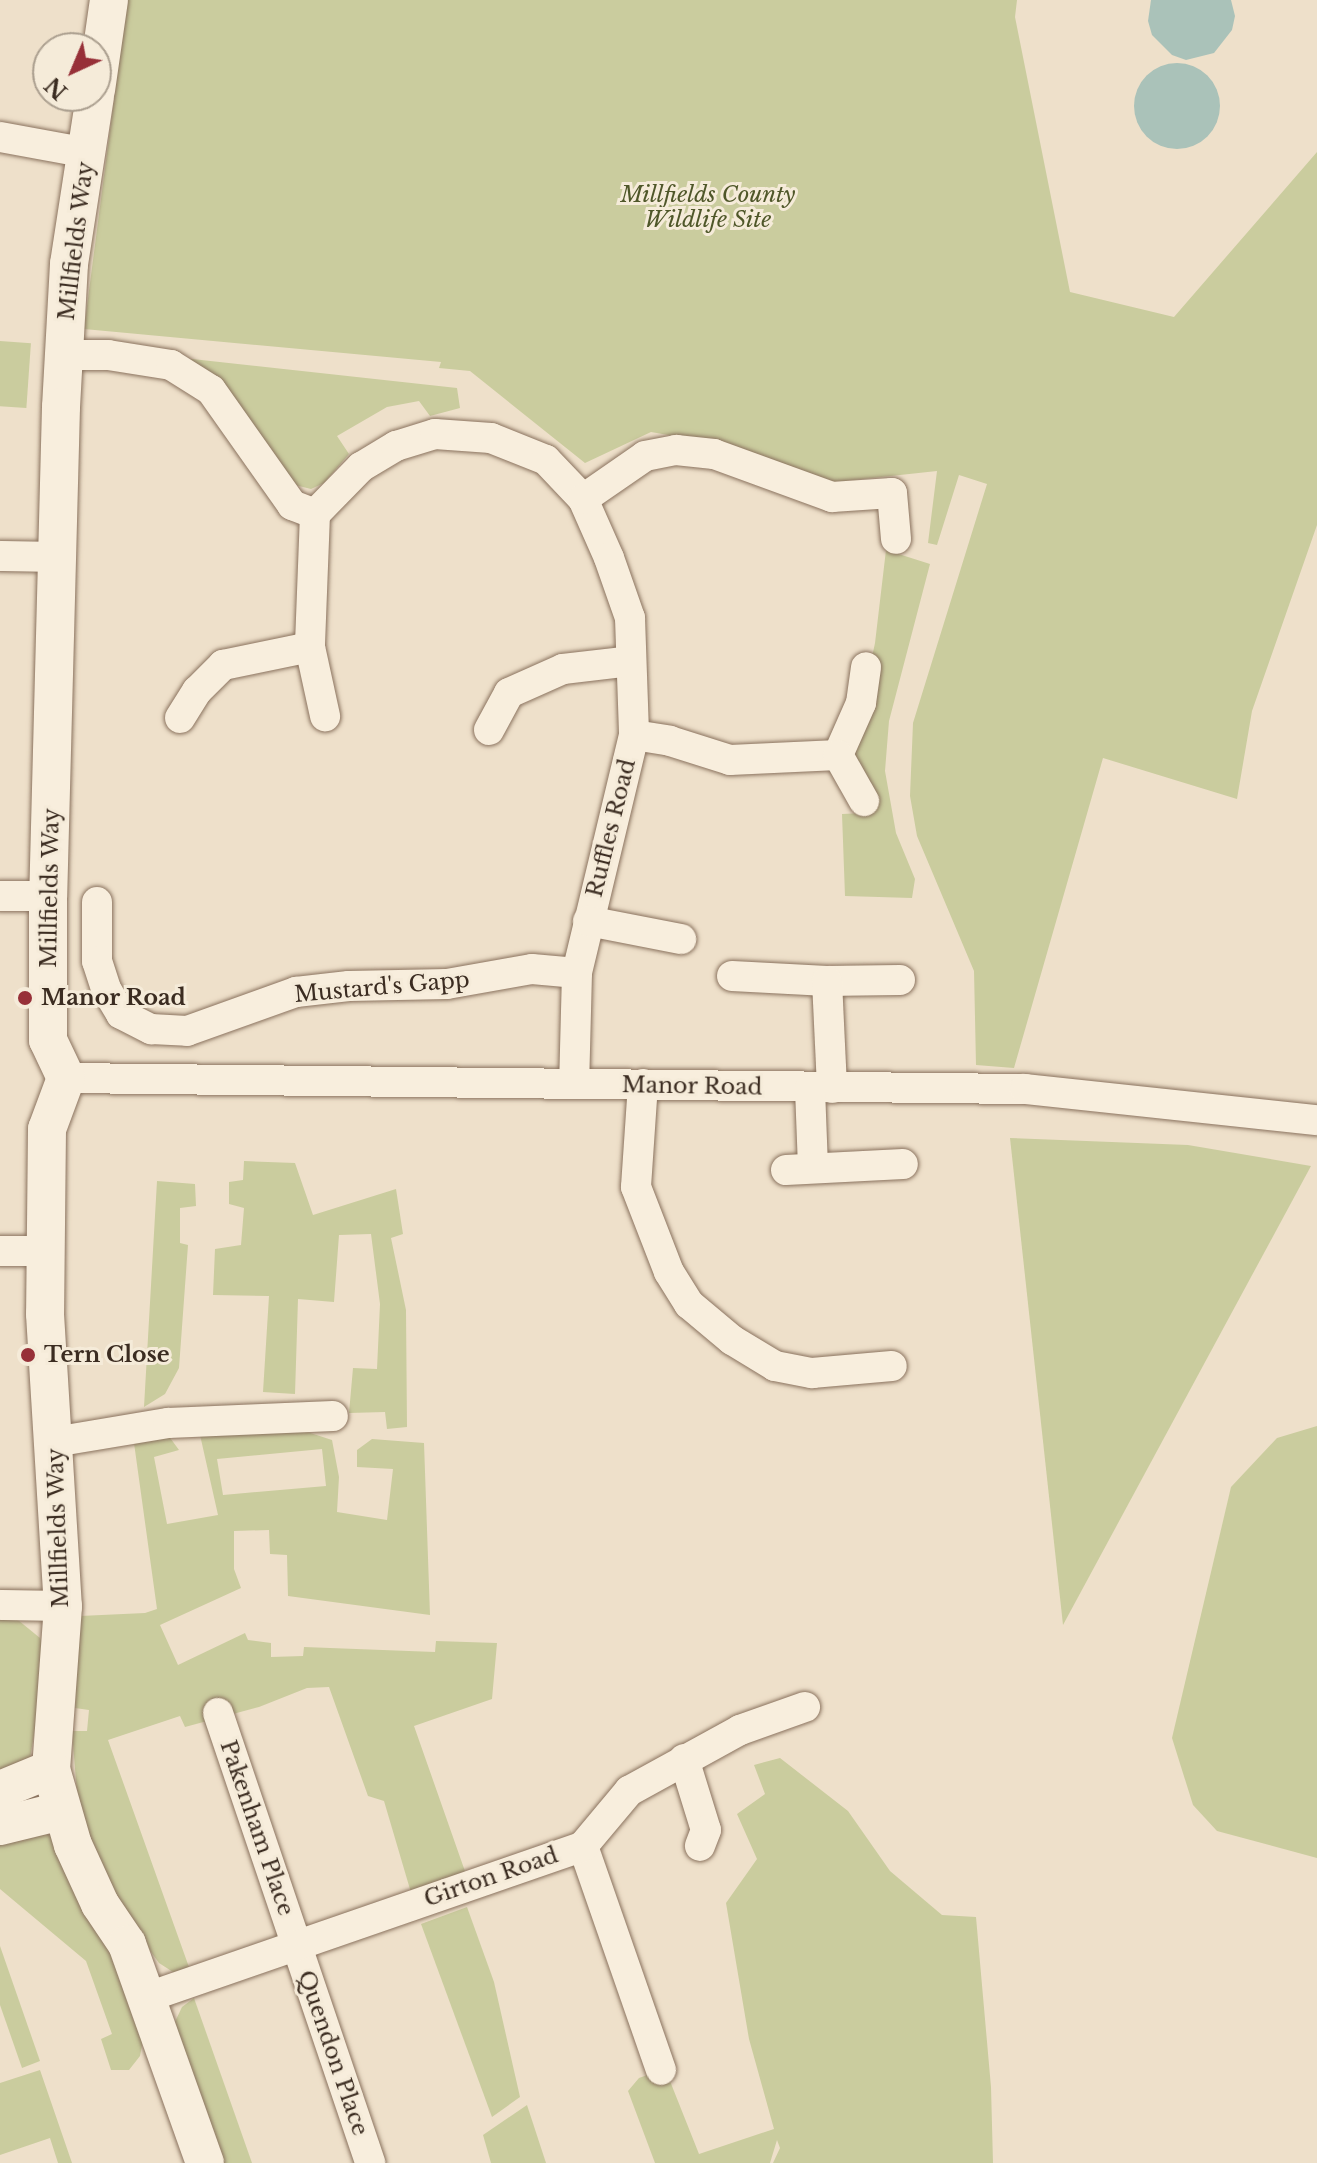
<!DOCTYPE html>
<html>
<head>
<meta charset="utf-8">
<style>
  body { margin:0 }
  #map { position:relative; width:1317px; height:2163px; overflow:hidden; background:#eee0ca; font-family:"Libre Baskerville",serif }
  div>[style] { position:absolute }
  [style*='--x'] { left:calc(var(--x)*1px); top:calc(var(--y)*1px); width:calc(var(--w)*1px); rotate:calc(var(--a)*1deg) }
  .green>* { inset:0; background:#cacc9e; transform-origin:0 0 }
  .water>* { inset:0; background:#aac2b9 }
  .round { border-radius:50% }
  .roads { filter:drop-shadow(0 0 2px #8a725e) drop-shadow(0 0 2px #8a725e) }
  .minor>* { height:30px; margin:-15px; padding:0 15px; transform-origin:15px; border-radius:15px; background:#f8eedd }
  .tertiary>* { height:38px; margin:-19px; padding:0 19px; transform-origin:19px; border-radius:19px; background:#f8eedd }
  .dots>* { width:22px; height:22px; translate:-50% -50%; box-sizing:border-box; border:4px solid #f5ebd9; border-radius:50% }
  span { translate:-50% -50%; white-space:nowrap; text-align:center; line-height:1.15; -webkit-text-stroke:6px #f5ebd9; paint-order:stroke }
  .park-label { font-size:22px; color:#4f5729; font-style:italic }
  .street-label { font-size:22px; color:#3b2c21 }
  .poi-label { font-size:22px; color:#3b2c21; font-weight:700 }
  .left { translate:0 -50%; text-align:left }
  .north { position:absolute; left:32px; top:32px; width:80px; height:80px; box-sizing:border-box; background:#f5ebd9; border:2px solid #ab9f8f; border-radius:50%; rotate:224deg; font-size:22px; font-weight:700; line-height:32px; text-align:center; color:#3b2c21 }
  .north::after { content:''; display:block; margin:auto; width:28px; height:36px; background:#973038; clip-path:polygon(50% 0,100% 100%,50% 72%,0 100%) }
</style>
</head>
<body>
<div id="map">
  <div class="green">
    <i style="clip-path:polygon(127px 0,1017px 0,1015px 17px,1070px 292px,1174px 317px,1317px 152px,1317px 525px,1252px 711px,1237px 799px,1103px 758px,1014px 1068px,976px 1065px,974px 971px,917px 836px,910px 796px,913px 723px,987px 484px,959px 475px,937px 545px,928px 543px,937px 471px,826px 483px,720px 444px,651px 432px,585px 463px,470px 371px,439px 368px,441px 362px,84px 329px)"></i>
    <i style="left:0;top:341px;width:31px;height:65px;rotate:4deg"></i>
    <i style="clip-path:polygon(183px 358px,457px 388px,460px 408px,430px 416px,419px 401px,387px 407px,337px 436px,349px 454px,324px 483px,311px 489px,295px 485px)"></i>
    <i style="clip-path:polygon(886px 550px,930px 564px,889px 721px,885px 771px,896px 833px,915px 879px,912px 898px,845px 896px,842px 814px,864px 813px,879px 804px,851px 756px,875px 643px)"></i>
    <i style="clip-path:polygon(1010px 1138px,1188px 1145px,1311px 1166px,1063px 1625px)"></i>
    <i style="clip-path:polygon(244px 1161px,295px 1163px,313px 1215px,396px 1189px,403px 1234px,391px 1238px,406px 1310px,407px 1427px,387px 1429px,385px 1412px,349px 1413px,353px 1368px,377px 1369px,380px 1304px,371px 1234px,339px 1235px,334px 1302px,298px 1299px,295px 1394px,263px 1392px,269px 1296px,213px 1295px,215px 1249px,241px 1245px,244px 1208px,229px 1204px,229px 1182px,243px 1180px)"></i>
    <i style="clip-path:polygon(157px 1181px,195px 1184px,196px 1206px,180px 1208px,180px 1243px,188px 1245px,179px 1368px,165px 1394px,144px 1407px)"></i>
    <i style="clip-path:polygon(evenodd,198px 1426px,295px 1428px,332px 1440px,339px 1477px,337px 1512px,387px 1520px,393px 1469px,357px 1467px,357px 1450px,372px 1439px,424px 1443px,430px 1615px,288px 1596px,287px 1555px,270px 1554px,269px 1530px,234px 1531px,234px 1569px,241px 1588px,160px 1625px,178px 1665px,245px 1633px,248px 1640px,271px 1643px,271px 1657px,303px 1656px,304px 1647px,435px 1652px,436px 1641px,497px 1643px,492px 1699px,414px 1726px,467px 1877px,412px 1896px,384px 1801px,368px 1796px,329px 1687px,307px 1688px,259px 1707px,185px 1727px,180px 1716px,108px 1740px,190px 1970px,173px 1972px,159px 1963px,141px 1938px,112px 1892px,97px 1861px,77px 1793px,72px 1731px,87px 1731px,89px 1710px,75px 1708px,80px 1616px,145px 1613px,157px 1609px,134px 1443px,168px 1435px,179px 1450px,154px 1457px,167px 1524px,218px 1515px,198px 1426px,322px 1449px,326px 1486px,223px 1495px,217px 1459px,322px 1449px)"></i>
    <i style="clip-path:polygon(1317px 1426px,1317px 1858px,1217px 1831px,1193px 1805px,1172px 1738px,1231px 1487px,1277px 1438px)"></i>
    <i style="clip-path:polygon(0 1618px,18px 1620px,40px 1638px,47px 1658px,29px 1764px,0 1776px)"></i>
    <i style="clip-path:polygon(780px 1758px,848px 1811px,890px 1871px,942px 1915px,976px 1917px,991px 2087px,993px 2163px,773px 2163px,780px 2148px,777px 2140px,770px 2163px,655px 2163px,628px 2091px,639px 2078px,661px 2070px,666px 2071px,699px 2154px,774px 2129px,749px 2039px,726px 1903px,757px 1859px,737px 1814px,765px 1794px,754px 1765px)"></i>
    <i style="clip-path:polygon(48px 1834px,56px 1842px,114px 1953px,144px 2035px,140px 2056px,129px 2070px,111px 2070px,101px 2039px,112px 2034px,86px 1961px,0 1889px,0 1839px)"></i>
    <i style="clip-path:polygon(467px 1907px,494px 1982px,520px 2097px,492px 2117px,421px 1924px)"></i>
    <i style="clip-path:polygon(0 1946px,40px 2061px,22px 2068px,0 2005px)"></i>
    <i style="clip-path:polygon(194px 1998px,252px 2163px,221px 2163px,173px 2026px,182px 2007px)"></i>
    <i style="clip-path:polygon(40px 2070px,61px 2131px,72px 2163px,58px 2163px,50px 2138px,0 2155px,0 2083px)"></i>
    <i style="clip-path:polygon(527px 2105px,546px 2163px,491px 2163px,483px 2135px)"></i>
  </div>
  <div class="water">
    <i style="clip-path:polygon(1151px 0,1231px 0,1235px 16px,1232px 30px,1214px 53px,1186px 60px,1172px 55px,1152px 35px,1148px 21px)"></i>
    <i class="round" style="left:1134px;top:63px;width:86px;height:86px"></i>
  </div>
  <div class="roads">
    <div class="minor">
      <i style="--x:0;--y:137;--w:88;--a:10.4"></i>
      <i style="--x:63;--y:355;--w:45;--a:0"></i>
      <i style="--x:108;--y:355;--w:64;--a:9"></i>
      <i style="--x:171;--y:365;--w:47;--a:32"></i>
      <i style="--x:211;--y:390;--w:141;--a:54.8"></i>
      <i style="--x:292;--y:505;--w:25;--a:21"></i>
      <i style="--x:315;--y:514;--w:66;--a:-45.6"></i>
      <i style="--x:361;--y:467;--w:41;--a:-31"></i>
      <i style="--x:396;--y:446;--w:41;--a:-17.1"></i>
      <i style="--x:435;--y:434;--w:56;--a:4.1"></i>
      <i style="--x:491;--y:438;--w:59;--a:21.8"></i>
      <i style="--x:546;--y:460;--w:54;--a:46.5"></i>
      <i style="--x:583;--y:499;--w:64;--a:66.2"></i>
      <i style="--x:609;--y:558;--w:64;--a:70.7"></i>
      <i style="--x:630;--y:618;--w:117;--a:88"></i>
      <i style="--x:634;--y:735;--w:245;--a:103.5"></i>
      <i style="--x:577;--y:973;--w:111;--a:91.5"></i>
      <i style="--x:583;--y:499;--w:75;--a:-34.7"></i>
      <i style="--x:645;--y:456;--w:32;--a:-11"></i>
      <i style="--x:676;--y:450;--w:38;--a:6"></i>
      <i style="--x:714;--y:454;--w:126;--a:20"></i>
      <i style="--x:832;--y:497;--w:60;--a:-3.8"></i>
      <i style="--x:892;--y:493;--w:46;--a:85"></i>
      <i style="--x:315;--y:514;--w:133;--a:92.2"></i>
      <i style="--x:310;--y:647;--w:71;--a:77.7"></i>
      <i style="--x:0;--y:556;--w:58;--a:1"></i>
      <i style="--x:180;--y:718;--w:32;--a:-58"></i>
      <i style="--x:197;--y:691;--w:37;--a:-45"></i>
      <i style="--x:223;--y:665;--w:89;--a:-11.7"></i>
      <i style="--x:489;--y:730;--w:42;--a:-61.6"></i>
      <i style="--x:509;--y:693;--w:59;--a:-24"></i>
      <i style="--x:563;--y:669;--w:68;--a:-6.7"></i>
      <i style="--x:634;--y:735;--w:36;--a:9"></i>
      <i style="--x:670;--y:741;--w:63;--a:17.6"></i>
      <i style="--x:730;--y:760;--w:108;--a:-2.7"></i>
      <i style="--x:838;--y:755;--w:57;--a:-66.1"></i>
      <i style="--x:861;--y:703;--w:36;--a:-82"></i>
      <i style="--x:838;--y:755;--w:53;--a:60.5"></i>
      <i style="--x:0;--y:896;--w:48;--a:0"></i>
      <i style="--x:97;--y:902;--w:59;--a:90"></i>
      <i style="--x:97;--y:961;--w:29;--a:72"></i>
      <i style="--x:106;--y:989;--w:29;--a:59"></i>
      <i style="--x:121;--y:1014;--w:34;--a:27"></i>
      <i style="--x:151;--y:1029;--w:36;--a:3"></i>
      <i style="--x:187;--y:1031;--w:116;--a:-19.7"></i>
      <i style="--x:296;--y:992;--w:53;--a:-6.5"></i>
      <i style="--x:349;--y:986;--w:98;--a:-1.2"></i>
      <i style="--x:447;--y:984;--w:86;--a:-10"></i>
      <i style="--x:532;--y:969;--w:45;--a:5.1"></i>
      <i style="--x:588;--y:921;--w:95;--a:11"></i>
      <i style="--x:732;--y:976;--w:95;--a:3"></i>
      <i style="--x:827;--y:981;--w:73;--a:-0.8"></i>
      <i style="--x:827;--y:981;--w:107;--a:87.3"></i>
      <i style="--x:66;--y:1078;--w:959;--a:0.66"></i>
      <i style="--x:1025;--y:1089;--w:294;--a:6.1"></i>
      <i style="--x:643;--y:1084;--w:103;--a:93.9"></i>
      <i style="--x:636;--y:1187;--w:91;--a:68.8"></i>
      <i style="--x:669;--y:1272;--w:38;--a:58"></i>
      <i style="--x:689;--y:1304;--w:56;--a:39.9"></i>
      <i style="--x:732;--y:1340;--w:50;--a:31.2"></i>
      <i style="--x:775;--y:1366;--w:38;--a:11"></i>
      <i style="--x:812;--y:1373;--w:80;--a:-5"></i>
      <i style="--x:810;--y:1089;--w:79;--a:87.8"></i>
      <i style="--x:786;--y:1170;--w:117;--a:-2.9"></i>
      <i style="--x:0;--y:1251;--w:46;--a:0"></i>
      <i style="--x:54;--y:1442;--w:116;--a:-9.5"></i>
      <i style="--x:168;--y:1423;--w:165;--a:-2.4"></i>
      <i style="--x:0;--y:1605;--w:63;--a:0.9"></i>
      <i style="--x:218;--y:1713;--w:475;--a:71.3"></i>
      <i style="--x:684;--y:1759;--w:74;--a:72.8"></i>
      <i style="--x:706;--y:1830;--w:17;--a:111"></i>
      <i style="--x:583;--y:1846;--w:237;--a:70.8"></i>
      <i style="--x:148;--y:1997;--w:460;--a:-19.1"></i>
      <i style="--x:583;--y:1846;--w:72;--a:-50.1"></i>
      <i style="--x:629;--y:1791;--w:127;--a:-28.8"></i>
      <i style="--x:740;--y:1730;--w:69;--a:-19.5"></i>
    </div>
    <div class="tertiary">
      <i style="--x:96;--y:90;--w:91;--a:-81.8"></i>
      <i style="--x:95;--y:96;--w:170;--a:98.8"></i>
      <i style="--x:69;--y:264;--w:143;--a:93.2"></i>
      <i style="--x:61;--y:407;--w:489;--a:91.5"></i>
      <i style="--x:48;--y:896;--w:144;--a:90"></i>
      <i style="--x:48;--y:1040;--w:42;--a:64.7"></i>
      <i style="--x:66;--y:1078;--w:54;--a:110.4"></i>
      <i style="--x:47;--y:1129;--w:185;--a:90.6"></i>
      <i style="--x:45;--y:1314;--w:293;--a:86.5"></i>
      <i style="--x:63;--y:1606;--w:163;--a:94.2"></i>
      <i style="--x:51;--y:1769;--w:79;--a:73.9"></i>
      <i style="--x:73;--y:1845;--w:65;--a:65.4"></i>
      <i style="--x:100;--y:1904;--w:48;--a:56"></i>
      <i style="--x:127;--y:1944;--w:232;--a:70.4"></i>
      <i style="--x:0;--y:1790;--w:55;--a:-22.4"></i>
      <i style="--x:0;--y:1826;--w:63;--a:-13.8"></i>
    </div>
  </div>
  <div class="dots">
    <i style="left:25px;top:998px;background:#973038"></i>
    <i style="left:28px;top:1355px;background:#973038"></i>
  </div>
  <div class="park-label">
    <span style="left:708px;top:207px">Millfields County<br>Wildlife Site</span>
  </div>
  <div class="street-label">
    <span style="left:76px;top:241px;rotate:-83deg">Millfields Way</span>
    <span style="left:611px;top:828px;rotate:-76deg">Ruffles Road</span>
    <span style="left:50px;top:888px;rotate:-89deg">Millfields Way</span>
    <span style="left:382px;top:987px;rotate:-5deg">Mustard's Gapp</span>
    <span style="left:692px;top:1086px;rotate:1deg">Manor Road</span>
    <span style="left:58px;top:1528px;rotate:-92deg">Millfields Way</span>
    <span style="left:257px;top:1828px;rotate:71deg">Pakenham Place</span>
    <span style="left:491px;top:1877px;rotate:-19deg">Girton Road</span>
    <span style="left:333px;top:2053px;rotate:71deg">Quendon Place</span>
  </div>
  <div class="poi-label">
    <span class="left" style="left:41px;top:998px">Manor Road</span>
    <span class="left" style="left:44px;top:1355px">Tern Close</span>
  </div>
  <div class="north">N</div>
</div>
</body>
</html>
